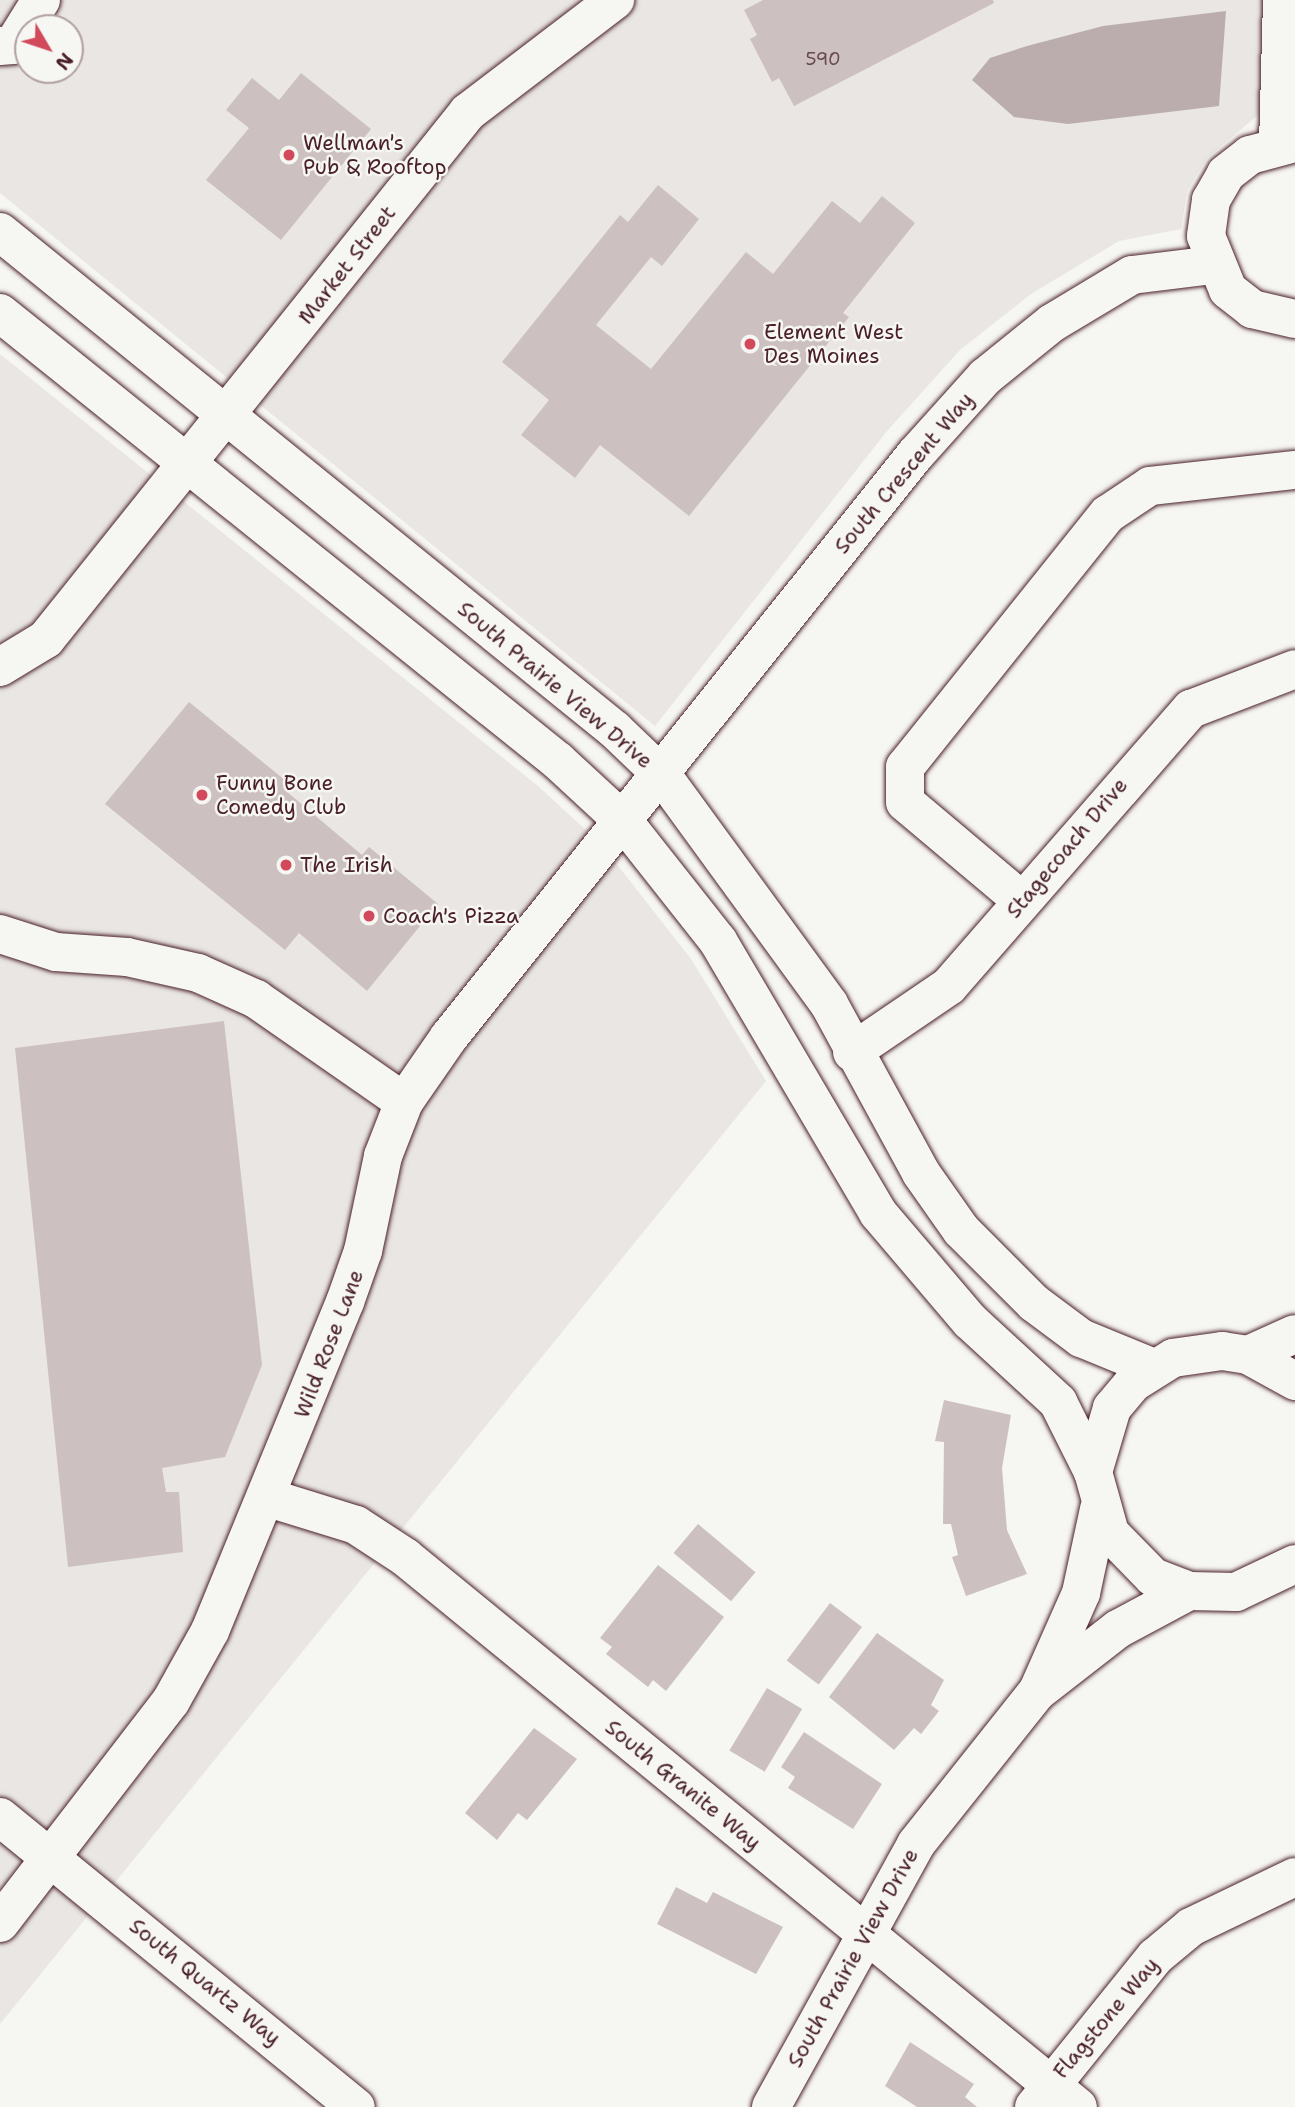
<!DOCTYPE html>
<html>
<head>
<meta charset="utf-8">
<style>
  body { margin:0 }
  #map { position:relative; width:1295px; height:2107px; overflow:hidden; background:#f6f6f2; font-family:"Shantell Sans",sans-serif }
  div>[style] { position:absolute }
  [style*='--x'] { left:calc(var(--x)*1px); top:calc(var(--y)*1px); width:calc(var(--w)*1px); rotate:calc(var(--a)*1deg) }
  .built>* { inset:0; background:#e9e6e3 }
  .water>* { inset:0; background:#bbadae }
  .building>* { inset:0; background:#ccc1c0; transform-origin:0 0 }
  .roads { filter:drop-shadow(0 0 2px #4a1f2b) drop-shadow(0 0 2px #4a1f2b) }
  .minor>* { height:38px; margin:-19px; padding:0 19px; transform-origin:19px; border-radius:19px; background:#f6f6f2 }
  .dots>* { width:19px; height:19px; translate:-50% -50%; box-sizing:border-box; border:4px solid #f6f6f2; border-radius:50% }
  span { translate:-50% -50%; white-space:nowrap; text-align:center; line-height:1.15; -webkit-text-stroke:5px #f6f6f2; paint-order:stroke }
  .number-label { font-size:18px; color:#6a4850 }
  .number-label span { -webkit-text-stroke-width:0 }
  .poi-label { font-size:21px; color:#4a1f2b }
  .left { translate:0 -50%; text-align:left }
  .street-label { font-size:21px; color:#4a1f2b }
  .north { position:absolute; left:14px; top:14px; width:70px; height:70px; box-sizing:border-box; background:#f6f6f2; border:2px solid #b1a0a2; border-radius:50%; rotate:129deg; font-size:19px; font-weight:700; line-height:28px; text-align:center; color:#4a1f2b }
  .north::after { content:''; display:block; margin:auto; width:24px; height:32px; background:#d1495b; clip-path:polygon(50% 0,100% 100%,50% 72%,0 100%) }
</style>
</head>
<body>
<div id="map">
  <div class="built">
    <i style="clip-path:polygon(evenodd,0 0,1265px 0,1264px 110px,1207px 158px,1187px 191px,1181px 229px,1119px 241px,1031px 294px,960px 350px,887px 431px,655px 726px,0 193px,0 0,28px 28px,70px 28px,70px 70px,28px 70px,28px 28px)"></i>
    <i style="clip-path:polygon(0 354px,538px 786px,601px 844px,691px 959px,766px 1081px,0 2024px)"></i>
  </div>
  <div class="water">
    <i style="clip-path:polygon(1226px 11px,1219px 106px,1068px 124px,1014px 117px,972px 80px,990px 58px,1027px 46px,1103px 26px)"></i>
  </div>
  <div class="building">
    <i style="clip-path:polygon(763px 0,993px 0,994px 3px,794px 106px,779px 78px,772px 82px,750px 39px,757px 35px,744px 10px)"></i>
    <i style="clip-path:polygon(301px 73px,371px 129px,281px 240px,206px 180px,249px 128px,226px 110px,252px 78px,279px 100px)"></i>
    <i style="clip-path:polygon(658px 185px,699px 219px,662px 266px,651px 257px,596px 325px,651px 369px,746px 252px,773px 274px,832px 201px,860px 223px,882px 196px,915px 223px,843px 313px,849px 317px,689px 516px,600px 445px,575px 478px,521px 435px,549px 400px,502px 362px,620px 215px,628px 222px)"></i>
    <i style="clip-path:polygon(189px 702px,291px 785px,286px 791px,362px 855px,369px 847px,438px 904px,367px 991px,299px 933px,285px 950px,105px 804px)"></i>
    <i style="clip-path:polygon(224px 1021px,262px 1365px,225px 1457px,162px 1468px,166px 1492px,179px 1492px,183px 1552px,68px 1567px,15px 1048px)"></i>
    <i style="clip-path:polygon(944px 1400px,1011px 1415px,1002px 1468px,1007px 1530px,1027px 1574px,966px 1596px,952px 1557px,958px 1555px,951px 1524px,943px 1524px,944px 1442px,935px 1441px)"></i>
    <i style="left:698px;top:1524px;width:75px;height:38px;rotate:40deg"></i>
    <i style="clip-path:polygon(658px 1565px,724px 1617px,666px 1691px,653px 1680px,648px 1687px,606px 1654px,612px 1647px,600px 1638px)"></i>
    <i style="left:830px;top:1603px;width:40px;height:72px;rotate:37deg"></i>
    <i style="clip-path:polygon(877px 1633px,944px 1680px,931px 1705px,939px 1711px,921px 1734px,914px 1728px,894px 1750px,829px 1697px)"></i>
    <i style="left:767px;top:1688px;width:41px;height:73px;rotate:31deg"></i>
    <i style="clip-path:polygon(534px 1728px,577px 1759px,527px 1820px,518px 1813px,497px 1840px,465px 1813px)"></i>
    <i style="clip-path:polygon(804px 1732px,882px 1784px,853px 1829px,788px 1788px,795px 1777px,781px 1767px)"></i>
    <i style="clip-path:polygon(676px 1887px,707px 1903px,713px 1892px,783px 1927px,756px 1974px,657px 1924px)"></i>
    <i style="clip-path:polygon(910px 2042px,974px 2084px,965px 2097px,977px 2107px,917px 2107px,885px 2086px)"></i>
  </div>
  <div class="roads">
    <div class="minor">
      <i style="--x:0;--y:46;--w:13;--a:-4"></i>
      <i style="--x:13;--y:45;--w:53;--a:-58.1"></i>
      <i style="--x:1295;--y:143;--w:47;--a:165.1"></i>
      <i style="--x:1250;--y:155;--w:31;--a:142"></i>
      <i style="--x:1226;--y:174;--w:30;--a:120"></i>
      <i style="--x:1211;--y:200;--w:36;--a:98"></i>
      <i style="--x:1206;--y:236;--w:58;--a:67.8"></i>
      <i style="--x:1228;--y:290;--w:31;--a:38"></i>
      <i style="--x:1252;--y:309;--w:44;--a:13.1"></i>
      <i style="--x:1278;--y:144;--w:144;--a:-88.4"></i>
      <i style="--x:0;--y:232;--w:791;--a:39"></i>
      <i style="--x:615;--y:730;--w:65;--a:43.8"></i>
      <i style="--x:662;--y:775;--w:283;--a:53.9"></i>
      <i style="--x:829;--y:1004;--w:192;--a:61.4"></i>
      <i style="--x:921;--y:1173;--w:70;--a:54.9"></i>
      <i style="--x:961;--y:1230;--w:103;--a:45"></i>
      <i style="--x:1034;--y:1303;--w:59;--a:36.7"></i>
      <i style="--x:1081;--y:1338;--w:79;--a:22.3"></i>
      <i style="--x:0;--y:313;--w:716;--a:38.76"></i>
      <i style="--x:558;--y:761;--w:90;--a:42.7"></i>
      <i style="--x:624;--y:822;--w:152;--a:51.7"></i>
      <i style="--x:718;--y:941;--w:316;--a:59.5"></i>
      <i style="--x:878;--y:1213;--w:142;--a:49.6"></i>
      <i style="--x:970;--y:1321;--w:120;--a:42.6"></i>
      <i style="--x:1058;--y:1402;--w:78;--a:63.4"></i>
      <i style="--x:0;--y:667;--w:54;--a:-31.3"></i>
      <i style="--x:46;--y:639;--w:675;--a:-51.31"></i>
      <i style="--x:468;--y:112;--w:185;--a:-37.3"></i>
      <i style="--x:1020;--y:899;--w:150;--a:-139.9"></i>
      <i style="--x:905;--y:802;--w:35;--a:-90"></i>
      <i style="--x:905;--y:767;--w:324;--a:-51.3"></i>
      <i style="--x:1108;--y:514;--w:50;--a:-33.7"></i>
      <i style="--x:1150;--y:486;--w:146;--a:-6.3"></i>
      <i style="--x:0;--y:934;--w:59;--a:17.8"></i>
      <i style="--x:56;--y:952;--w:71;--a:4"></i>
      <i style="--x:127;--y:957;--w:73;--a:12.7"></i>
      <i style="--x:198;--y:973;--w:64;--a:24.1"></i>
      <i style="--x:256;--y:999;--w:180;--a:34.8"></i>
      <i style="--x:852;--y:1052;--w:117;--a:-34.2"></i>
      <i style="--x:949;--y:986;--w:368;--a:-48.9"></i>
      <i style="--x:1191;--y:709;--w:111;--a:-21"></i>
      <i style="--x:1248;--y:1355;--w:51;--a:-24.1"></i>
      <i style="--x:1295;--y:1381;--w:54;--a:-151"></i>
      <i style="--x:1248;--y:1355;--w:26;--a:-171"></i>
      <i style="--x:1222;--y:1351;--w:49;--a:171.9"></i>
      <i style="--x:1173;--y:1358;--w:47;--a:148"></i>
      <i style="--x:1133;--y:1383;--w:33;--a:130"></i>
      <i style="--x:1112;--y:1408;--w:67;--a:106.5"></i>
      <i style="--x:1093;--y:1472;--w:63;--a:74.4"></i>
      <i style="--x:1110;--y:1533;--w:62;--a:45.7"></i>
      <i style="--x:1153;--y:1577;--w:39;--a:21"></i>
      <i style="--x:1189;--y:1591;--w:47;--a:1.2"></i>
      <i style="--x:1236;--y:1592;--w:65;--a:-25.4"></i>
      <i style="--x:269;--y:1498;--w:91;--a:17.2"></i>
      <i style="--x:356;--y:1525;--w:59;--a:33.1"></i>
      <i style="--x:405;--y:1557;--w:869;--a:39.26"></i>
      <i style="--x:1039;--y:1688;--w:104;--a:-66.1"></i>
      <i style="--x:1081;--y:1593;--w:86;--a:-77.9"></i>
      <i style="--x:0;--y:1817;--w:459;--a:39.2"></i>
      <i style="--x:0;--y:1923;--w:280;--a:-52.4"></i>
      <i style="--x:171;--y:1701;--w:80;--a:-60.9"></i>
      <i style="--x:210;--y:1631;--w:356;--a:-67.7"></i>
      <i style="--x:345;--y:1302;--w:54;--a:-70.6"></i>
      <i style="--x:363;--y:1251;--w:97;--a:-78.1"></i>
      <i style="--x:383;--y:1156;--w:58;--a:-68.7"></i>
      <i style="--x:404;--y:1102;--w:79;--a:-55.3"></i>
      <i style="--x:449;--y:1037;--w:746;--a:-51.32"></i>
      <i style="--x:915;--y:455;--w:105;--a:-48.1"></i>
      <i style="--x:985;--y:377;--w:86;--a:-38.9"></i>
      <i style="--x:1052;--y:323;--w:93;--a:-31"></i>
      <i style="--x:1132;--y:275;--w:82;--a:-7"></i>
      <i style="--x:771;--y:2107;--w:300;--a:-61.1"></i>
      <i style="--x:916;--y:1844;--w:194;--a:-51.5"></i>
      <i style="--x:1037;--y:1692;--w:103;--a:-37.9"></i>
      <i style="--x:1118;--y:1629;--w:81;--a:-28.2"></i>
      <i style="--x:1034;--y:2107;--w:193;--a:-51.1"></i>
      <i style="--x:1155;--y:1957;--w:47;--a:-39.8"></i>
      <i style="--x:1191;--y:1927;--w:115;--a:-25.7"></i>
    </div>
  </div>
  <div class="dots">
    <i style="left:289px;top:155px;background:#d1495b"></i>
    <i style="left:750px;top:344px;background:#d1495b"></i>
    <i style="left:202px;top:795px;background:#d1495b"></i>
    <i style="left:286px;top:865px;background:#d1495b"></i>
    <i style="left:369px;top:916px;background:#d1495b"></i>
  </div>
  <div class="number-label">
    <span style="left:823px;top:59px">590</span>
  </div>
  <div class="poi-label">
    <span class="left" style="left:303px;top:155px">Wellman's<br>Pub &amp; Rooftop</span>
    <span class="left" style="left:764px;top:344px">Element West<br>Des Moines</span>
    <span class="left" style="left:216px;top:795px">Funny Bone<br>Comedy Club</span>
    <span class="left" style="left:300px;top:865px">The Irish</span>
    <span class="left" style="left:383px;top:916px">Coach's Pizza</span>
  </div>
  <div class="street-label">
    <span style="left:347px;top:265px;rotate:-52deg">Market Street</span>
    <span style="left:904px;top:473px;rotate:-50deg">South Crescent Way</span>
    <span style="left:555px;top:685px;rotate:40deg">South Prairie View Drive</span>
    <span style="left:1067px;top:848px;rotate:-50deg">Stagecoach Drive</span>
    <span style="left:329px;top:1344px;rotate:-69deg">Wild Rose Lane</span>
    <span style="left:683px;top:1785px;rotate:39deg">South Granite Way</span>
    <span style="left:853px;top:1958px;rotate:-61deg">South Prairie View Drive</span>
    <span style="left:205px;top:1982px;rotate:39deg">South Quartz Way</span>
    <span style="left:1106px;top:2018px;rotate:-50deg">Flagstone Way</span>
  </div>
  <div class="north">N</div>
</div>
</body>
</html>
